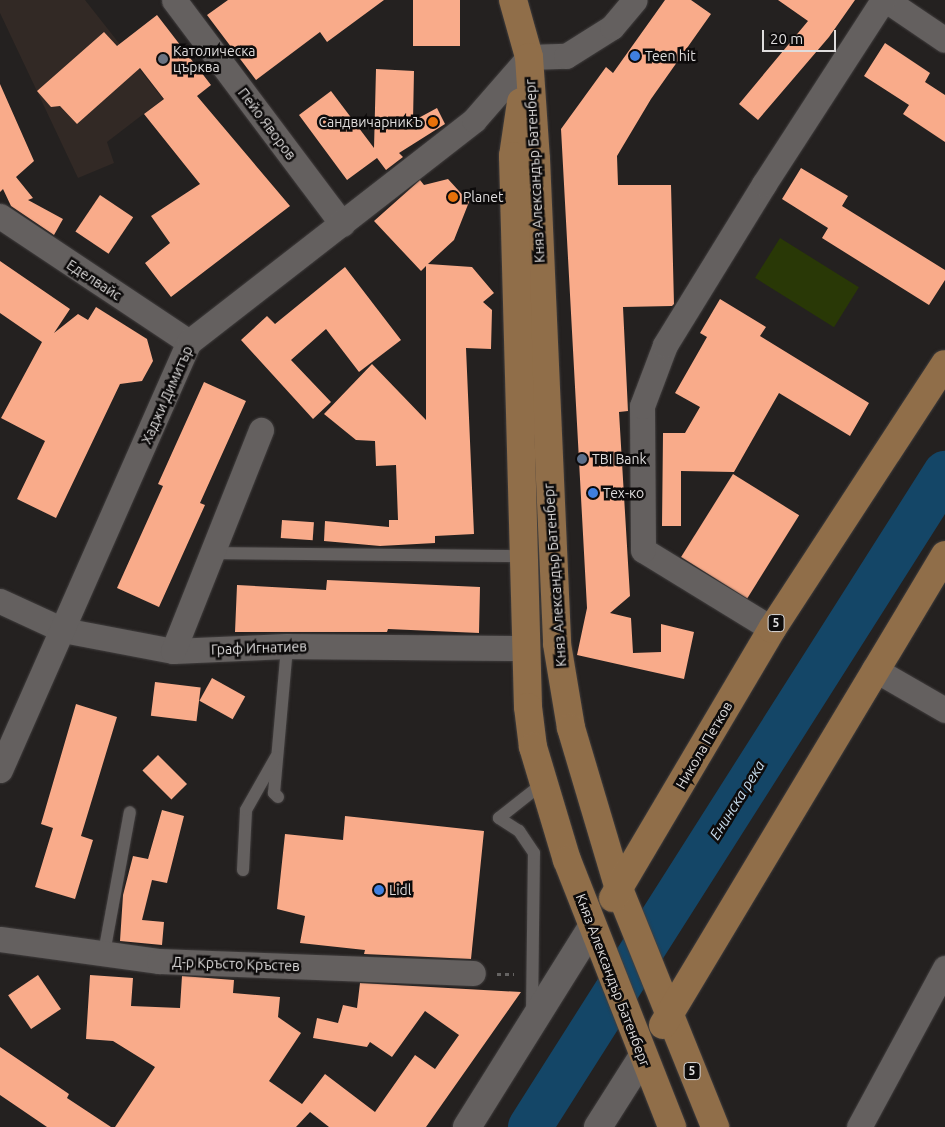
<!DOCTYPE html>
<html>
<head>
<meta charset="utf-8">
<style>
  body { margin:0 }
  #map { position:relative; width:945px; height:1127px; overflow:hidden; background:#242120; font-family:Ubuntu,sans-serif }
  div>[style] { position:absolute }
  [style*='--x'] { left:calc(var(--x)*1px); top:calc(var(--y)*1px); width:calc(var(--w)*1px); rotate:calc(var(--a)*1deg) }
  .built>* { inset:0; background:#322925 }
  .green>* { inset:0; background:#293806; transform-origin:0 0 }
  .river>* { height:44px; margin:-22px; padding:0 22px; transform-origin:22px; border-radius:22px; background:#144667 }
  .building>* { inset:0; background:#f9ab8a; transform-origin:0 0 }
  .path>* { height:3px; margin-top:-1.5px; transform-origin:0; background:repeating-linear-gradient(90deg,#656362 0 4px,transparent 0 8px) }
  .roads { filter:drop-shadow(0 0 1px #403d3d) drop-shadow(0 0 1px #403d3d) }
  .lane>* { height:12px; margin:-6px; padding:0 6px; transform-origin:6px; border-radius:6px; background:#64605f }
  .street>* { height:25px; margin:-12.5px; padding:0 12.5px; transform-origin:12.5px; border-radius:12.5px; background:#64605f }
  .secondary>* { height:28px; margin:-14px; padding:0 14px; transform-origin:14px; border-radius:14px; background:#64605f }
  .primary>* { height:28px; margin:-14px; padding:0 14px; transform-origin:14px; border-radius:14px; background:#906e49 }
  .dots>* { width:14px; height:14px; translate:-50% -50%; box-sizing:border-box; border:2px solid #0d0b0b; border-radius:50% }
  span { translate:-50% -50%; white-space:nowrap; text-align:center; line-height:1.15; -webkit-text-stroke:5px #0d0b0b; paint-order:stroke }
  .shield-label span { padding:1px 4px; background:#0d0b0b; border:1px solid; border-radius:4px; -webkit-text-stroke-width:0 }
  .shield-label { font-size:12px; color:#dfdddd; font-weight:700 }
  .poi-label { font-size:14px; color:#dfdddd }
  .left { translate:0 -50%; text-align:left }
  .right { translate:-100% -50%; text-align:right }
  .street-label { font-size:14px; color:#dfdddd }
  .water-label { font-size:15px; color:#c8dced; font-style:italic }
  .scale { position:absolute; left:762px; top:30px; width:74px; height:22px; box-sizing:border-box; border:2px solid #dfdddd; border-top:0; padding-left:6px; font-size:15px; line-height:18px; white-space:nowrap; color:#dfdddd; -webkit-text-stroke:4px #0d0b0b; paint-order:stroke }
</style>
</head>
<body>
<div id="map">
  <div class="built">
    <i style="clip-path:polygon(0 0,85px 0,163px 99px,107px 142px,114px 163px,78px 178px,0 13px)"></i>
  </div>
  <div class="green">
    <i style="left:780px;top:238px;width:93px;height:47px;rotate:32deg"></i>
  </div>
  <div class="river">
    <i style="--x:530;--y:1127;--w:775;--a:-57.6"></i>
  </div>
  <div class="building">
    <i style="clip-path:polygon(228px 0,384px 0,327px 42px,320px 32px,256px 80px,207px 15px)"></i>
    <i style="left:413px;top:0;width:47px;height:46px"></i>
    <i style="clip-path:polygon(665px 0,691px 0,711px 14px,651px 99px,617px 156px,618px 185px,671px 185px,674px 304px,672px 306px,623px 307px,628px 411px,619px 412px,630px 596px,610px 613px,631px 618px,633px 653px,661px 652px,661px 624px,694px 632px,684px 679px,577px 655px,587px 608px,561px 129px,606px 67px,613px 73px)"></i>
    <i style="clip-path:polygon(778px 0,855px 0,829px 37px,758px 120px,739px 104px,808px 21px)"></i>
    <i style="clip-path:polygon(157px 15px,211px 85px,197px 96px,290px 206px,171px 297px,145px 263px,170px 243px,151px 216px,200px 184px,144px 114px,164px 99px,140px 68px,77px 124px,60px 106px,51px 107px,37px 91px,104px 32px,117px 46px)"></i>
    <i style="clip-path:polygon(885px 43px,930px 73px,925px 82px,945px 95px,945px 142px,903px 114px,909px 105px,864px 76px)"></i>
    <i style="clip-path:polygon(376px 69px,414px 71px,413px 121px,437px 108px,445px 124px,399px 153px,403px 157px,386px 170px,377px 158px,347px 180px,299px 115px,331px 91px,374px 148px)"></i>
    <i style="clip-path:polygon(0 84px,34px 161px,16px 177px,33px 198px,28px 200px,63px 219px,54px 235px,11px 206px,3px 189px,0 192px)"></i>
    <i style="clip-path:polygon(801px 168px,848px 196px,842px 206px,945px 270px,945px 280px,929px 305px,822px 238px,828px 228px,782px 199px)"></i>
    <i style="clip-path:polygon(448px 179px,469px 202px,454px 240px,428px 264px,472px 267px,494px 293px,483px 302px,492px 310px,491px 349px,466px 348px,474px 534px,435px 536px,435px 543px,380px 546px,324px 541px,325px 521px,389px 527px,389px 520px,398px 520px,396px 465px,376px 466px,375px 441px,356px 440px,324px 414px,372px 364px,426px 420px,426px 266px,421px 271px,374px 221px,420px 180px,424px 185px)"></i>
    <i style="left:100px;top:195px;width:40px;height:44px;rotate:34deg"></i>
    <i style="clip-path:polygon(0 261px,70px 309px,54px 333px,78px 314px,88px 320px,96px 307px,147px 339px,153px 361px,142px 381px,120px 384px,56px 518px,17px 499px,45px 441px,1px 418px,42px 342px,0 313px)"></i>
    <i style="clip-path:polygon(345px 267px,401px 340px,359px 372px,326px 329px,291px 360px,331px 402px,313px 419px,241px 340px,267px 316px,275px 324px)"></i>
    <i style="clip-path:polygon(720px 299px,766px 327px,760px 336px,869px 403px,850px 436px,779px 393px,734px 472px,681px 471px,681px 526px,662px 526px,663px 433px,685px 433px,700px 407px,675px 393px,707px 337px,700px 333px)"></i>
    <i style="clip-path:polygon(204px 382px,246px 401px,200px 503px,205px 505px,159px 607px,117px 588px,163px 486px,158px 484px)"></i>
    <i style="left:733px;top:474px;width:78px;height:98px;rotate:32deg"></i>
    <i style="left:282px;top:520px;width:32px;height:18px;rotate:4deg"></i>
    <i style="clip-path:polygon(327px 580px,480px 587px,479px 633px,388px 629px,387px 632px,235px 632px,237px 585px,326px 590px)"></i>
    <i style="left:212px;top:678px;width:38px;height:26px;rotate:29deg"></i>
    <i style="left:155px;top:682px;width:46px;height:34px;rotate:7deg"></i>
    <i style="clip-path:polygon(76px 704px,117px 717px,81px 836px,93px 840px,75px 899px,35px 887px,53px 828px,41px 824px)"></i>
    <i style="left:158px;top:755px;width:41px;height:22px;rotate:45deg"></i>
    <i style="clip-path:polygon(162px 810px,184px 816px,167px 883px,152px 880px,142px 920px,164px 922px,162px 945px,120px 941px,123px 895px,133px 856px,148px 859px)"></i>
    <i style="clip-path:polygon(345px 816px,484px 831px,471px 959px,364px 954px,365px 950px,300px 943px,305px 916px,277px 909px,285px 834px,343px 840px)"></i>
    <i style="left:38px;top:975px;width:41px;height:36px;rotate:56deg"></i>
    <i style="clip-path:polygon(90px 975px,133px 978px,131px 1006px,180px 1008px,182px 976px,234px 980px,233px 993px,280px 997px,278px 1017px,301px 1033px,269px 1081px,302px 1104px,325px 1074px,375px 1112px,415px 1055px,435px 1069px,459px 1035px,425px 1011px,392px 1057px,370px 1042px,367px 1047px,313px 1038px,317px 1018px,338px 1023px,343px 1005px,357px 1008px,360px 983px,521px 992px,426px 1127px,329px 1127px,310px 1112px,296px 1127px,115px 1127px,155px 1067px,113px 1041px,86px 1039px)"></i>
    <i style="clip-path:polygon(0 1047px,69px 1094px,67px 1098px,111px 1127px,47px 1127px,0 1095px)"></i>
  </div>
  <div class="path">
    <i style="--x:497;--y:974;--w:17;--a:0"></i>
  </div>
  <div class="roads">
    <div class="lane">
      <i style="--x:212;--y:553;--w:312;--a:0.6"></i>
      <i style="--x:278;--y:797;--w:6;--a:-135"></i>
      <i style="--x:274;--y:793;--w:148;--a:-84.9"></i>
      <i style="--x:243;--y:870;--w:60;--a:-87.1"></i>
      <i style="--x:246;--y:810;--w:61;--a:-60.5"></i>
      <i style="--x:104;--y:953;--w:143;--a:-79.6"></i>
      <i style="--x:532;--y:1013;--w:160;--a:-89.3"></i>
      <i style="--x:534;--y:853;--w:27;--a:-124"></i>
      <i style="--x:519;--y:831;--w:24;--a:-147"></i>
      <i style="--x:499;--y:818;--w:55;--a:-38.3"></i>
    </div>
    <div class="street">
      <i style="--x:174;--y:0;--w:280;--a:53.1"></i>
      <i style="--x:886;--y:0;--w:71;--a:34.1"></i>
      <i style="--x:0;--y:216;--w:227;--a:33.7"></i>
      <i style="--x:0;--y:601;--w:69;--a:24.7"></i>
      <i style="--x:63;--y:630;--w:112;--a:10.8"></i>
      <i style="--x:173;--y:651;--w:114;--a:-2.5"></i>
      <i style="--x:287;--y:646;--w:240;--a:0.5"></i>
      <i style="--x:772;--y:629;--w:151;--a:-148.5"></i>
      <i style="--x:643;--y:550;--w:144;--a:-90.4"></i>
      <i style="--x:642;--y:406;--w:65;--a:-69.3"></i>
      <i style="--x:665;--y:345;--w:189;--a:-58.4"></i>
      <i style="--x:764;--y:184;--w:219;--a:-57.1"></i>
      <i style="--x:173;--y:651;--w:238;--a:-68.3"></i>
      <i style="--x:874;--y:669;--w:82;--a:30"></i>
      <i style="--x:0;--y:770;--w:468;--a:-66.2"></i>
      <i style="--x:189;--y:342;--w:361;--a:-37.9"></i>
      <i style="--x:474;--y:120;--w:84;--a:-48.9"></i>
      <i style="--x:529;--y:57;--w:37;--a:-2"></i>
      <i style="--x:566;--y:56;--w:54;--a:-32.2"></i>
      <i style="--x:612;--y:27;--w:35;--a:-50"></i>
      <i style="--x:0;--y:939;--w:161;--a:7.9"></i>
      <i style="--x:159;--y:961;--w:314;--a:2.2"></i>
      <i style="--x:859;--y:1127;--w:181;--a:-61.6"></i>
    </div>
    <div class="secondary">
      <i style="--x:467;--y:1127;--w:236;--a:-58"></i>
      <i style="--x:598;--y:1127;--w:84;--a:-57.6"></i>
    </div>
    <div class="primary">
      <i style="--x:513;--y:0;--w:59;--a:74.3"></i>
      <i style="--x:529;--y:57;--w:102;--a:86.1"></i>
      <i style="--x:536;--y:159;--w:485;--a:87.5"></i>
      <i style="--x:557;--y:644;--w:85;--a:80.5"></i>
      <i style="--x:571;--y:728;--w:168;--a:73.4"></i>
      <i style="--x:619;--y:889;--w:257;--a:68"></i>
      <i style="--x:521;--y:102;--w:55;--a:98.4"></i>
      <i style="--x:513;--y:156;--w:551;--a:88.44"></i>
      <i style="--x:528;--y:707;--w:40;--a:82.9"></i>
      <i style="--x:533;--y:747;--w:118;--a:73.3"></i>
      <i style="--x:567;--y:860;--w:287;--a:68.5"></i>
      <i style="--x:613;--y:898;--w:312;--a:-59.4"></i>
      <i style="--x:772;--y:629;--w:316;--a:-56.9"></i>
      <i style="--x:663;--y:1025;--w:548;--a:-59.04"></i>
    </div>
  </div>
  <div class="dots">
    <i style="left:635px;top:56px;background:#3f7fe0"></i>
    <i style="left:163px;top:59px;background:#6b7280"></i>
    <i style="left:433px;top:122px;background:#e8710a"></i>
    <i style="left:453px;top:197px;background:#e8710a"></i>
    <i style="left:582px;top:459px;background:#5c6f8a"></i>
    <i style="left:593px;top:493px;background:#3f7fe0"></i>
    <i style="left:379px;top:890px;background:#3f7fe0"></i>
  </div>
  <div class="shield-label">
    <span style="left:776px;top:623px">5</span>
    <span style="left:692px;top:1071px">5</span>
  </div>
  <div class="poi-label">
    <span class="left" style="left:173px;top:59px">Католическа<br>църква</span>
    <span class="left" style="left:645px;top:56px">Teen hit</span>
    <span class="right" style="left:423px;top:122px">СандвичарникЪ</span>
    <span class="left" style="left:463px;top:197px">Planet</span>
    <span class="left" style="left:592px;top:459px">TBI Bank</span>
    <span class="left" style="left:603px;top:493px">Тех-ко</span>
    <span class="left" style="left:389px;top:890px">Lidl</span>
  </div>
  <div class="street-label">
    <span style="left:267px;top:124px;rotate:53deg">Пейо Яворов</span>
    <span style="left:535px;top:171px;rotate:-93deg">Княз Александър Батенберг</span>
    <span style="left:94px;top:280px;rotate:33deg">Еделвайс</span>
    <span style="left:167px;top:395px;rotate:-66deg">Хаджи Димитър</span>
    <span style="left:555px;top:575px;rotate:-94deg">Княз Александър Батенберг</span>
    <span style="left:259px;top:648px;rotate:-2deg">Граф Игнатиев</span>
    <span style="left:704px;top:745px;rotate:-60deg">Никола Петков</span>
    <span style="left:236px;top:964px;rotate:2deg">Д-р Кръсто Кръстев</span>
    <span style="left:613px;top:980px;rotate:69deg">Княз Александър Батенберг</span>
  </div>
  <div class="water-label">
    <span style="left:737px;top:800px;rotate:-58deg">Енинска река</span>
  </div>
  <div class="scale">20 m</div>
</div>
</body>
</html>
